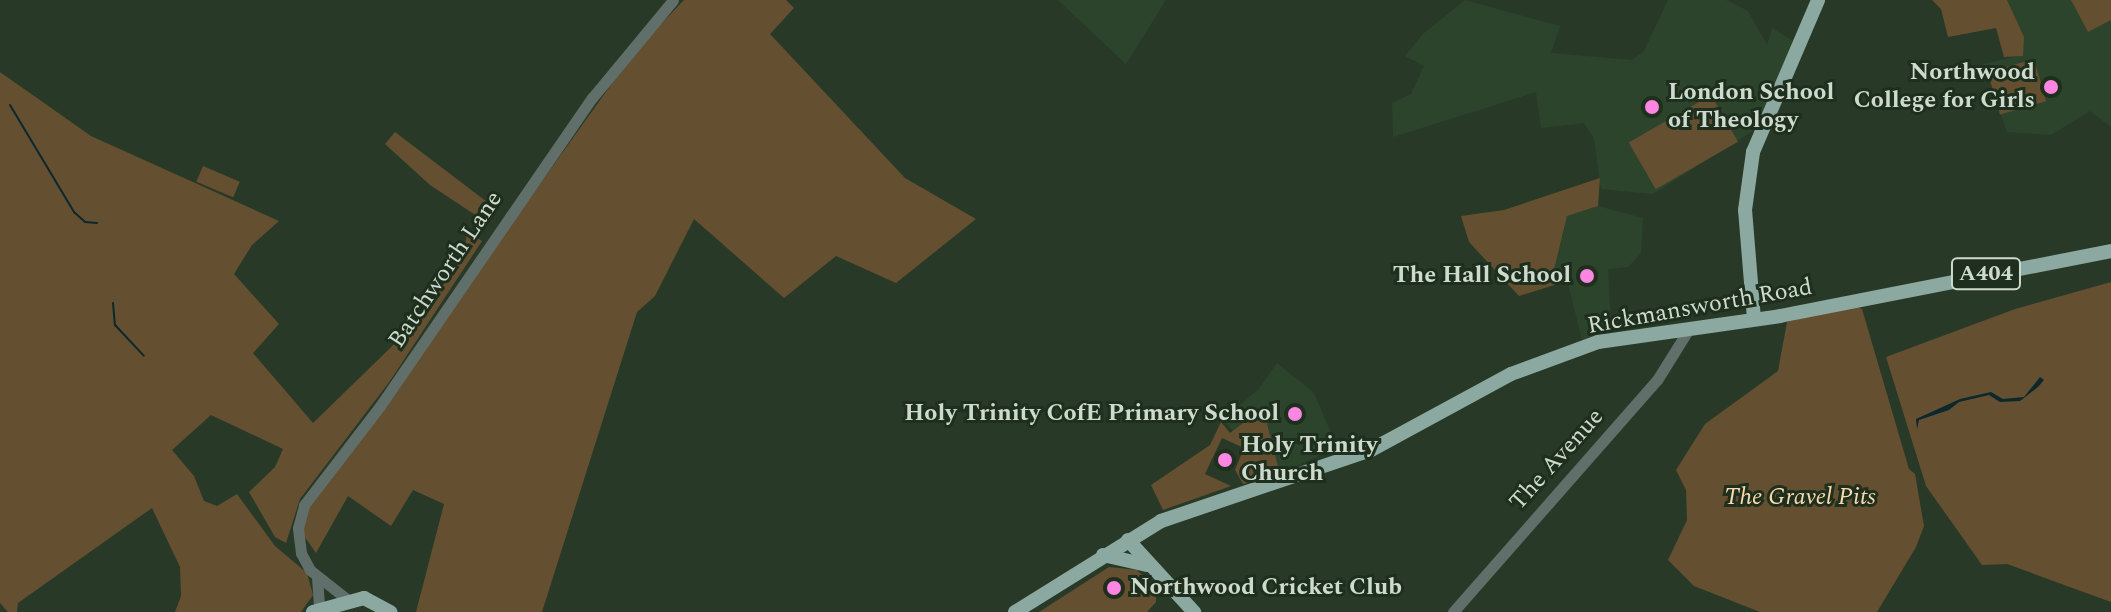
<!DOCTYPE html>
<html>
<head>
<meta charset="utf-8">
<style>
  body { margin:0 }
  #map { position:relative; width:2111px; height:612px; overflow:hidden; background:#283a27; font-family:Spectral,serif }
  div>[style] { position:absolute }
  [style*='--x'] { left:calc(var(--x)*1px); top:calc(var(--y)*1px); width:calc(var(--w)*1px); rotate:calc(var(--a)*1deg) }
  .built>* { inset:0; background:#2d442c }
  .green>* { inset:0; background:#644f30; transform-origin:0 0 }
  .water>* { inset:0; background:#0c282c }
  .stream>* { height:2px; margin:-1px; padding:0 1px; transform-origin:1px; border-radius:1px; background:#0c282c }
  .minor>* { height:11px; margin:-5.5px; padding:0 5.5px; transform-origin:5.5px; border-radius:5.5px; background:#616f6b }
  .major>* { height:14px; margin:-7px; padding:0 7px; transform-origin:7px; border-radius:7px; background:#8ca9a1 }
  .dots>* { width:22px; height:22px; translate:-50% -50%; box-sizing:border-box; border:4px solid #1e2f1d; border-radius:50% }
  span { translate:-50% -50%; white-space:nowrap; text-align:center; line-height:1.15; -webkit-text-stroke:6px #1e2f1d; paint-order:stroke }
  .shield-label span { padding:2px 6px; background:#1e2f1d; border:2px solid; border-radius:6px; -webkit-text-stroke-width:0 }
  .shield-label { font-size:22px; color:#cedace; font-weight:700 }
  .poi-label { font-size:24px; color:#cedace; font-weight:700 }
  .right { translate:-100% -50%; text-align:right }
  .left { translate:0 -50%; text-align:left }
  .street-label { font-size:24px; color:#cedace }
  .park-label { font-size:24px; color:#fadaad; font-style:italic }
</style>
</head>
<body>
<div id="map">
  <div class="built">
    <i style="clip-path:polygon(1058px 0,1166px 0,1126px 64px)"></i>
    <i style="clip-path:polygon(1465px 0,1560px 26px,1551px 53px,1632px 60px,1644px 51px,1668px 0,1726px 0,1748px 11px,1767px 45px,1772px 28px,1793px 41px,1756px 129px,1653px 194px,1601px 189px,1594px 138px,1584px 123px,1541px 128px,1536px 92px,1393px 137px,1392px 103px,1411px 94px,1424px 66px,1405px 56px,1423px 34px)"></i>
    <i style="clip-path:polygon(1993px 0,2111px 0,2111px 127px,2090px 111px,2051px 135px,2007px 132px,1983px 64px,2023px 55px,2023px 36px)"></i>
    <i style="clip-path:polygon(1598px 206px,1643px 218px,1641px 253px,1628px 267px,1608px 269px,1611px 329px,1582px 340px,1565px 270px,1554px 271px,1567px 216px)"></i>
    <i style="clip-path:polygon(1277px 363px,1314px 393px,1337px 447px,1280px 474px,1263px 409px,1233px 431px,1223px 419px,1258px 390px)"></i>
  </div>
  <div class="green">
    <i style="clip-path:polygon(684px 0,786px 0,794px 8px,770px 34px,905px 178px,976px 219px,896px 283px,836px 256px,784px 298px,694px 219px,655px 296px,637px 312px,542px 612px,416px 612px,444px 504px,413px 490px,391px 526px,348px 496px,316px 553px,302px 533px,309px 506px,636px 50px)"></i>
    <i style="clip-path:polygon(1932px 0,2007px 0,2024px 37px,2023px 56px,2004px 57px,1996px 28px,1948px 37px,1941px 9px)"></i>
    <i style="clip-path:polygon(2071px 0,2111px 0,2111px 20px,2088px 32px)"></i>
    <i style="left:2034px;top:59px;width:44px;height:48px;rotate:74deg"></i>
    <i style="clip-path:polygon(0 72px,91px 136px,279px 221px,252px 245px,234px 274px,279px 324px,253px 353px,313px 423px,419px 320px,464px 254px,467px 232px,482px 241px,390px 381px,300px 499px,286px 543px,275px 537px,249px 492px,275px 467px,283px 449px,211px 415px,172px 450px,194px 476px,204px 501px,217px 506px,237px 494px,275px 546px,307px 573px,313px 595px,301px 612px,175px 612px,181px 596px,180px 567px,152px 508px,18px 603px,17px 612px,8px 612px,0 603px)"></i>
    <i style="left:1711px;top:95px;width:54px;height:95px;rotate:60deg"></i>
    <i style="clip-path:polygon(395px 132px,495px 208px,486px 222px,430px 185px,385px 144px)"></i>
    <i style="left:203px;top:166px;width:40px;height:17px;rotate:23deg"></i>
    <i style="clip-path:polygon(1600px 178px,1598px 206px,1567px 216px,1554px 270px,1565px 270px,1567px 281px,1519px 296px,1469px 242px,1461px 216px,1504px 210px)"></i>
    <i style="clip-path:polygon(2111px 282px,2111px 602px,2007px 564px,1982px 565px,1926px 486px,1886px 357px,2015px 309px)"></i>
    <i style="clip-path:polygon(1853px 305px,1862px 309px,1909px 469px,1915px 474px,1924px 526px,1916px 547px,1877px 612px,1760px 612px,1694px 586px,1668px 560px,1687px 520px,1686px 490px,1676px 470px,1705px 424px,1778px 371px,1787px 322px)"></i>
    <i style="clip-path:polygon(1263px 408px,1280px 474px,1243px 484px,1235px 470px,1244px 448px,1222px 438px,1205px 474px,1231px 486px,1163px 510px,1151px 485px,1210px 445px,1221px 422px,1230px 433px)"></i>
    <i style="clip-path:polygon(1109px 567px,1137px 570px,1156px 589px,1156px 602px,1147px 612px,1039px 612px)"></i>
  </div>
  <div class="water">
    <i style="clip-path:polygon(2040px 377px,2044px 380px,2038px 387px,2020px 401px,2000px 402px,1989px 395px,1959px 402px,1949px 410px,1919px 420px,1917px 429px,1916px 419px,1960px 399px,1991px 392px,2003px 399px,2024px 397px)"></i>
  </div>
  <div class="stream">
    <i style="--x:10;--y:105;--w:125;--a:59.1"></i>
    <i style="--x:74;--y:212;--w:15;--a:42"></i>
    <i style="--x:85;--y:222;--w:12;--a:5"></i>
    <i style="--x:113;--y:303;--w:22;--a:85"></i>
    <i style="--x:115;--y:325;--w:42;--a:46.9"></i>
  </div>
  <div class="minor">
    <i style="--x:317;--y:577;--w:32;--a:86"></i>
    <i style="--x:348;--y:600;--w:48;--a:-141.7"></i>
    <i style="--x:310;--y:570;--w:19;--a:-118"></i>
    <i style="--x:301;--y:553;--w:25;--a:-97"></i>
    <i style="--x:298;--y:528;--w:24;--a:-75"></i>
    <i style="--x:304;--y:505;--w:125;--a:-52.5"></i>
    <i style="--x:380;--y:406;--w:374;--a:-55.5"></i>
    <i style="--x:592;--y:98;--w:127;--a:-50.4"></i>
    <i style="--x:1453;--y:612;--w:309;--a:-48.7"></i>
    <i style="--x:1657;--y:380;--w:57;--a:-58"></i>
  </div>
  <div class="major">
    <i style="--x:1754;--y:319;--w:109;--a:-94.7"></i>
    <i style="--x:1745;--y:210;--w:59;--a:-82.1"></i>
    <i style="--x:1753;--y:152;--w:165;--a:-66.8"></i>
    <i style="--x:1128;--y:540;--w:98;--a:47.5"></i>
    <i style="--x:1103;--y:555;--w:45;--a:12.8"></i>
    <i style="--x:313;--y:612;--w:53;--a:-15.4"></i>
    <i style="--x:364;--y:598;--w:30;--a:28"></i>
    <i style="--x:1015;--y:612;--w:172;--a:-31.9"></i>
    <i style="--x:1161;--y:521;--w:222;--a:-18.7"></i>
    <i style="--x:1371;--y:450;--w:159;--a:-28.5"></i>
    <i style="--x:1511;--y:374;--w:93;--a:-20.2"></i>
    <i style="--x:1598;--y:342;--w:184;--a:-8.1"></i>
    <i style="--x:1780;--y:316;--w:337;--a:-11.1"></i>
  </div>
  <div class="dots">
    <i style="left:2051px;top:87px;background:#fd86e3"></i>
    <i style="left:1652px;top:107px;background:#fd86e3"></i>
    <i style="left:1587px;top:276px;background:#fd86e3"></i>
    <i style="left:1295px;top:414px;background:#fd86e3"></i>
    <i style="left:1225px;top:460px;background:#fd86e3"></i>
    <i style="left:1114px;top:588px;background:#fd86e3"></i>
  </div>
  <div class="shield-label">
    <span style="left:1986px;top:274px">A404</span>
  </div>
  <div class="poi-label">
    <span class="right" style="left:2035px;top:87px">Northwood<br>College for Girls</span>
    <span class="left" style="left:1668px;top:107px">London School<br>of Theology</span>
    <span class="right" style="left:1571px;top:276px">The Hall School</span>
    <span class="right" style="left:1279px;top:414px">Holy Trinity CofE Primary School</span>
    <span class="left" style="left:1241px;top:460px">Holy Trinity<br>Church</span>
    <span class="left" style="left:1130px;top:588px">Northwood Cricket Club</span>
  </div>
  <div class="street-label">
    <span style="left:446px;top:270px;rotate:-56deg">Batchworth Lane</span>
    <span style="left:1700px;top:307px;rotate:-10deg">Rickmansworth Road</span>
    <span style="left:1557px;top:460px;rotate:-48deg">The Avenue</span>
  </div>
  <div class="park-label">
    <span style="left:1800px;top:498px">The Gravel Pits</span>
  </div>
</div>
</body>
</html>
